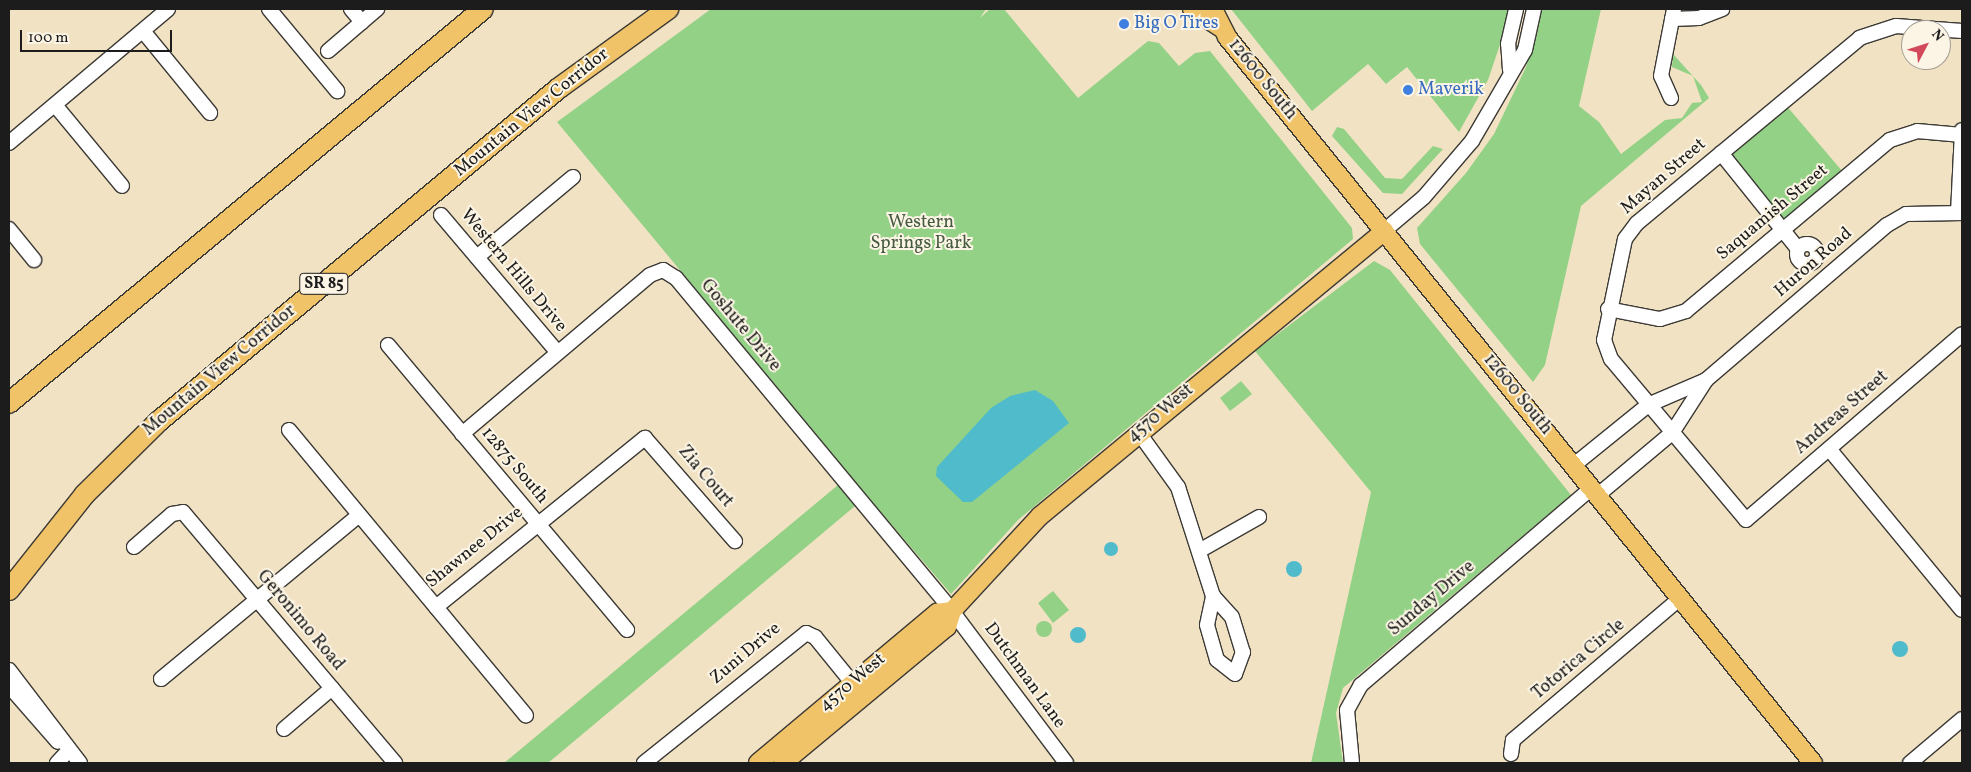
<!DOCTYPE html>
<html>
<head>
<meta charset="utf-8">
<style>
	body { margin:0 }
	#map { position:relative; width:1971px; height:772px; overflow:hidden; background:#f2e2c4; font-family:Vollkorn,serif }
	div>[style] { position:absolute }
	.green>* { inset:0; background:#93d186 }
	.round { border-radius:50% }
	.water>* { inset:0; background:#4fbbcb }
	.roads { filter:drop-shadow(1px 0 #3c3a35) drop-shadow(-1px 0 #3c3a35) drop-shadow(0 1px #3c3a35) drop-shadow(0 -1px #3c3a35) }
	.minor>* { height:14px; margin:-7px; padding:0 7px; transform-origin:7px; border-radius:7px; background:#fff }
	.minor>.ring { margin:-7px; padding:0; box-sizing:content-box; background:none; border:14px solid #fff; border-radius:50% }
	.major>* { height:18px; margin:-9px; padding:0 9px; transform-origin:9px; border-radius:9px; background:#f1c369 }
	.highway>* { height:20px; margin:-10px; padding:0 10px; transform-origin:10px; border-radius:10px; background:#f1c369 }
	.dots>* { width:14px; height:14px; translate:-50% -50%; box-sizing:border-box; border:2px solid #fcf5e5; border-radius:50% }
	span { translate:-50% -50%; white-space:nowrap; text-align:center; line-height:1.15; -webkit-text-stroke:4px #fcf5e5; paint-order:stroke }
	.shield-label span { padding:1px 4px; background:#fcf5e5; border:1px solid; border-radius:4px; -webkit-text-stroke-width:0 }
	.shield-label { font-size:16px; color:#1c1c1c; font-weight:700 }
	.shop-label { font-size:18px; color:#366cbe }
	.left { translate:0 -50%; text-align:left }
	.street-label { font-size:18px; color:#1c1c1c }
	.park-label { font-size:18px; color:#465b41 }
	.frame { position:absolute; inset:0; border:10px solid #1c1c1c; pointer-events:none }
	.north { position:absolute; left:1901px; top:20px; width:50px; height:50px; box-sizing:border-box; background:#fcf5e5; border:1px solid #a29e95; border-radius:50%; rotate:50deg; font-size:14px; font-weight:700; line-height:20px; text-align:center; color:#1c1c1c }
	.north::after { content:''; display:block; margin:auto; width:18px; height:22px; background:#d1495b; clip-path:polygon(50% 0,100% 100%,50% 72%,0 100%) }
	.scale { position:absolute; left:20px; top:30px; width:152px; height:22px; box-sizing:border-box; border:2px solid #1c1c1c; border-top:0; padding-left:6px; font-size:15px; line-height:18px; white-space:nowrap; color:#1c1c1c; -webkit-text-stroke:4px #fcf5e5; paint-order:stroke }
</style>
</head>
<body>
<div id="map">
	<div class="green">
		<div style="clip-path:polygon(711px 9px,986px 9px,980px 18px,990px 9px,1004px 9px,1078px 98px,1148px 41px,1159px 43px,1179px 66px,1195px 53px,1210px 51px,1352px 228px,1353px 239px,1018px 520px,951px 594px,867px 496px,548px 763px,504px 763px,850px 475px,557px 122px)"></div>
		<div style="clip-path:polygon(1231px 9px,1512px 9px,1488px 80px,1459px 132px,1407px 67px,1386px 84px,1368px 64px,1312px 111px)"></div>
		<div style="clip-path:polygon(1542px 9px,1601px 9px,1579px 106px,1599px 122px,1621px 154px,1665px 120px,1682px 118px,1692px 103px,1702px 102px,1693px 76px,1672px 67px,1673px 54px,1701px 85px,1709px 98px,1581px 206px,1545px 365px,1533px 382px,1420px 244px,1417px 228px,1466px 173px,1494px 134px,1526px 67px)"></div>
		<div style="clip-path:polygon(1785px 104px,1843px 172px,1789px 217px,1782px 218px,1731px 157px,1732px 150px)"></div>
		<div style="clip-path:polygon(1337px 127px,1344px 129px,1385px 178px,1402px 179px,1433px 146px,1443px 149px,1402px 194px,1383px 193px,1332px 136px)"></div>
		<div style="clip-path:polygon(1374px 261px,1390px 270px,1571px 495px,1343px 688px,1336px 713px,1343px 763px,1311px 763px,1371px 492px,1255px 351px)"></div>
		<div style="clip-path:polygon(1241px 381px,1252px 394px,1230px 411px,1220px 398px)"></div>
		<div style="clip-path:polygon(1053px 591px,1069px 610px,1053px 623px,1038px 603px)"></div>
		<div class="round" style="left:1036px;top:621px;width:16px;height:16px"></div>
	</div>
	<div class="water">
		<div style="clip-path:polygon(1035px 390px,1053px 401px,1069px 423px,972px 502px,963px 502px,936px 476px,937px 467px,991px 408px,1010px 396px)"></div>
		<div class="round" style="left:1104px;top:542px;width:14px;height:14px"></div>
		<div class="round" style="left:1286px;top:561px;width:16px;height:16px"></div>
		<div class="round" style="left:1070px;top:627px;width:16px;height:16px"></div>
		<div class="round" style="left:1892px;top:641px;width:16px;height:16px"></div>
	</div>
	<div class="roads">
		<div class="minor">
			<div style="left:269px;top:9px;width:107px;rotate:50.3deg"></div>
			<div style="left:351px;top:9px;width:17px;rotate:50deg"></div>
			<div style="left:1672px;top:19px;width:27px;rotate:-2deg"></div>
			<div style="left:1699px;top:18px;width:25px;rotate:-21deg"></div>
			<div style="left:143px;top:31px;width:106px;rotate:50.7deg"></div>
			<div style="left:1962px;top:31px;width:66px;rotate:-175.7deg"></div>
			<div style="left:1896px;top:26px;width:38px;rotate:162deg"></div>
			<div style="left:1860px;top:38px;width:290px;rotate:140.3deg"></div>
			<div style="left:1637px;top:223px;width:20px;rotate:127deg"></div>
			<div style="left:1625px;top:239px;width:103px;rotate:101.7deg"></div>
			<div style="left:1604px;top:340px;width:20px;rotate:70deg"></div>
			<div style="left:1611px;top:359px;width:210px;rotate:50deg"></div>
			<div style="left:1746px;top:520px;width:285px;rotate:-40.7deg"></div>
			<div style="left:328px;top:51px;width:65px;rotate:-40.6deg"></div>
			<div style="left:1510px;top:70px;width:26px;rotate:-94deg"></div>
			<div style="left:1508px;top:44px;width:36px;rotate:-77deg"></div>
			<div style="left:1671px;top:98px;width:24px;rotate:-114deg"></div>
			<div style="left:1661px;top:76px;width:68px;rotate:-79deg"></div>
			<div style="left:55px;top:105px;width:105px;rotate:50.4deg"></div>
			<div style="left:9px;top:143px;width:208px;rotate:-40.1deg"></div>
			<div style="left:1721px;top:153px;width:123px;rotate:51.3deg"></div>
			<div style="left:1958px;top:213px;width:83px;rotate:-87.2deg"></div>
			<div style="left:441px;top:215px;width:180px;rotate:49.7deg"></div>
			<div style="left:9px;top:229px;width:40px;rotate:51deg"></div>
			<div style="left:1384px;top:231px;width:52px;rotate:-40.4deg"></div>
			<div style="left:1424px;top:197px;width:74px;rotate:-49.4deg"></div>
			<div style="left:1472px;top:141px;width:105px;rotate:-59.8deg"></div>
			<div style="left:1525px;top:50px;width:42px;rotate:-77.6deg"></div>
			<div class="ring" style="left:1797px;top:244px;width:6px;height:6px"></div>
			<div style="left:477px;top:257px;width:125px;rotate:-39.8deg"></div>
			<div style="left:1608px;top:309px;width:53px;rotate:10.9deg"></div>
			<div style="left:1660px;top:319px;width:27px;rotate:-17deg"></div>
			<div style="left:1686px;top:311px;width:266px;rotate:-40deg"></div>
			<div style="left:1890px;top:140px;width:28px;rotate:-18deg"></div>
			<div style="left:1917px;top:131px;width:45px;rotate:5.1deg"></div>
			<div style="left:388px;top:345px;width:372px;rotate:50deg"></div>
			<div style="left:289px;top:430px;width:371px;rotate:50.3deg"></div>
			<div style="left:1139px;top:433px;width:67px;rotate:54.2deg"></div>
			<div style="left:1178px;top:487px;width:114px;rotate:72.2deg"></div>
			<div style="left:1213px;top:596px;width:28px;rotate:48deg"></div>
			<div style="left:1232px;top:617px;width:37px;rotate:73deg"></div>
			<div style="left:1243px;top:652px;width:23px;rotate:110deg"></div>
			<div style="left:1235px;top:674px;width:23px;rotate:-142deg"></div>
			<div style="left:1217px;top:660px;width:36px;rotate:-106deg"></div>
			<div style="left:1207px;top:625px;width:30px;rotate:-78deg"></div>
			<div style="left:462px;top:434px;width:246px;rotate:-40.2deg"></div>
			<div style="left:650px;top:275px;width:14px;rotate:-21deg"></div>
			<div style="left:663px;top:270px;width:15px;rotate:32deg"></div>
			<div style="left:676px;top:278px;width:433px;rotate:50.3deg"></div>
			<div style="left:952px;top:611px;width:190px;rotate:53.1deg"></div>
			<div style="left:1830px;top:450px;width:207px;rotate:50.5deg"></div>
			<div style="left:1574px;top:465px;width:95px;rotate:-39deg"></div>
			<div style="left:1648px;top:405px;width:63px;rotate:-23.3deg"></div>
			<div style="left:1598px;top:495px;width:97px;rotate:-40deg"></div>
			<div style="left:1672px;top:433px;width:63px;rotate:-57.3deg"></div>
			<div style="left:1706px;top:380px;width:238px;rotate:-40.6deg"></div>
			<div style="left:1887px;top:225px;width:22px;rotate:-30deg"></div>
			<div style="left:1906px;top:214px;width:56px;rotate:-1deg"></div>
			<div style="left:134px;top:547px;width:50px;rotate:-41deg"></div>
			<div style="left:172px;top:514px;width:11px;rotate:-10deg"></div>
			<div style="left:183px;top:512px;width:329px;rotate:49.8deg"></div>
			<div style="left:1199px;top:551px;width:69px;rotate:-29.5deg"></div>
			<div style="left:436px;top:607px;width:269px;rotate:-39deg"></div>
			<div style="left:645px;top:438px;width:137px;rotate:48.9deg"></div>
			<div style="left:9px;top:670px;width:117px;rotate:52.6deg"></div>
			<div style="left:161px;top:679px;width:257px;rotate:-39.6deg"></div>
			<div style="left:9px;top:686px;width:74px;rotate:48.8deg"></div>
			<div style="left:284px;top:729px;width:63px;rotate:-40.5deg"></div>
			<div style="left:1511px;top:754px;width:14px;rotate:-82deg"></div>
			<div style="left:1513px;top:740px;width:218px;rotate:-40.3deg"></div>
			<div style="left:57px;top:763px;width:18px;rotate:-47deg"></div>
			<div style="left:644px;top:763px;width:208px;rotate:-38.7deg"></div>
			<div style="left:806px;top:633px;width:10px;rotate:24deg"></div>
			<div style="left:815px;top:637px;width:68px;rotate:50.9deg"></div>
			<div style="left:1352px;top:763px;width:53px;rotate:-95.4deg"></div>
			<div style="left:1347px;top:710px;width:29px;rotate:-61deg"></div>
			<div style="left:1361px;top:685px;width:304px;rotate:-40.5deg"></div>
			<div style="left:1910px;top:763px;width:68px;rotate:-40.2deg"></div>
		</div>
		<div class="major">
			<div style="left:1192px;top:9px;width:33px;rotate:33deg"></div>
			<div style="left:1213px;top:9px;width:31px;rotate:63deg"></div>
			<div style="left:1227px;top:37px;width:933px;rotate:51.09deg"></div>
			<div style="left:758px;top:763px;width:234px;rotate:-40deg"></div>
			<div style="left:937px;top:613px;width:15px;rotate:-8deg"></div>
			<div style="left:783px;top:763px;width:213px;rotate:-39.7deg"></div>
			<div style="left:947px;top:627px;width:17px;rotate:-73deg"></div>
			<div style="left:952px;top:611px;width:129px;rotate:-47.2deg"></div>
			<div style="left:1040px;top:516px;width:447px;rotate:-39.6deg"></div>
		</div>
		<div class="highway">
			<div style="left:9px;top:403px;width:616px;rotate:-39.73deg"></div>
			<div style="left:9px;top:590px;width:122px;rotate:-51.6deg"></div>
			<div style="left:85px;top:494px;width:104px;rotate:-44.6deg"></div>
			<div style="left:159px;top:421px;width:520px;rotate:-39.78deg"></div>
			<div style="left:559px;top:88px;width:135px;rotate:-35.9deg"></div>
		</div>
	</div>
	<div class="dots">
		<div style="left:1124px;top:24px;background:#3f7fe0"></div>
		<div style="left:1408px;top:90px;background:#3f7fe0"></div>
	</div>
	<div class="shield-label">
		<span style="left:324px;top:284px">SR 85</span>
	</div>
	<div class="shop-label">
		<span class="left" style="left:1134px;top:24px">Big O Tires</span>
		<span class="left" style="left:1418px;top:90px">Maverik</span>
	</div>
	<div class="street-label">
		<span style="left:1262px;top:80px;rotate:51deg">12600 South</span>
		<span style="left:532px;top:113px;rotate:-39deg">Mountain View Corridor</span>
		<span style="left:1664px;top:177px;rotate:-41deg">Mayan Street</span>
		<span style="left:1773px;top:213px;rotate:-40deg">Saquamish Street</span>
		<span style="left:1814px;top:263px;rotate:-41deg">Huron Road</span>
		<span style="left:513px;top:271px;rotate:50deg">Western Hills Drive</span>
		<span style="left:740px;top:326px;rotate:50deg">Goshute Drive</span>
		<span style="left:220px;top:371px;rotate:-40deg">Mountain View Corridor</span>
		<span style="left:1517px;top:395px;rotate:51deg">12600 South</span>
		<span style="left:1842px;top:413px;rotate:-41deg">Andreas Street</span>
		<span style="left:1161px;top:414px;rotate:-40deg">4570 West</span>
		<span style="left:514px;top:466px;rotate:50deg">12875 South</span>
		<span style="left:705px;top:477px;rotate:50deg">Zia Court</span>
		<span style="left:475px;top:548px;rotate:-39deg">Shawnee Drive</span>
		<span style="left:1432px;top:599px;rotate:-40deg">Sunday Drive</span>
		<span style="left:300px;top:621px;rotate:50deg">Geronimo Road</span>
		<span style="left:746px;top:654px;rotate:-40deg">Zuni Drive</span>
		<span style="left:1579px;top:660px;rotate:-40deg">Totorica Circle</span>
		<span style="left:1024px;top:676px;rotate:54deg">Dutchman Lane</span>
		<span style="left:853px;top:683px;rotate:-40deg">4570 West</span>
	</div>
	<div class="park-label">
		<span style="left:921px;top:234px">Western<br>Springs Park</span>
	</div>
	<div class="frame"></div>
	<div class="north">N</div>
	<div class="scale">100 m</div>
</div>
</body>
</html>
